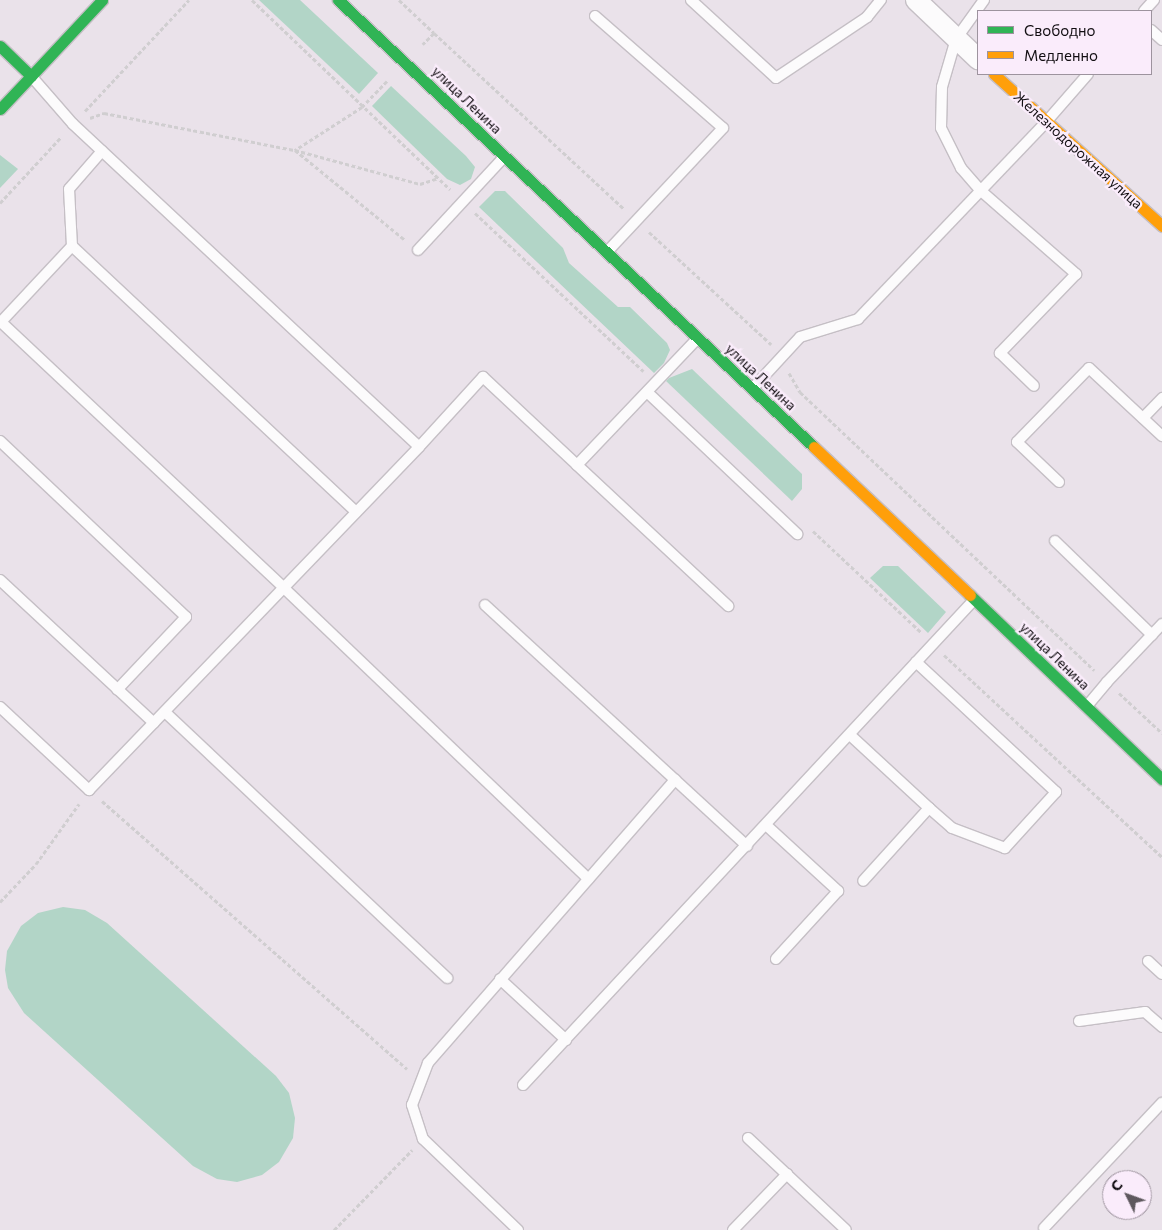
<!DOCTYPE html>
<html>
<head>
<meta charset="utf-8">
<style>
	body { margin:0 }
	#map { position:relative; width:1162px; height:1230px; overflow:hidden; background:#eae2ea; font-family:Commissioner,sans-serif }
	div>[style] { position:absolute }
	.green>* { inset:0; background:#b2d5c7 }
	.path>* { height:3px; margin-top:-1.5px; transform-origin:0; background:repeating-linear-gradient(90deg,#d0ced0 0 4px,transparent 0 6.5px) }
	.roads { filter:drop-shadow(1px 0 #c5bfc5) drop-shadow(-1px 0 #c5bfc5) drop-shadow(0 1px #c5bfc5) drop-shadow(0 -1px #c5bfc5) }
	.lane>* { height:10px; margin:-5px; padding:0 5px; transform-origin:5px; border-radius:5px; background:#fcfbfc }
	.street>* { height:20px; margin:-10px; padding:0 10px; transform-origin:10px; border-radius:10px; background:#fcfbfc }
	.fast>* { height:11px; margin:-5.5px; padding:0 5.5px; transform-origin:5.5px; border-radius:5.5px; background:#30b455 }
	.slow>* { height:11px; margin:-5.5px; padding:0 5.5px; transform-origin:5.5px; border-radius:5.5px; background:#ff9f0a }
	span { translate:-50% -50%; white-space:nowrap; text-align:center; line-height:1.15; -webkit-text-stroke:4.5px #faecfb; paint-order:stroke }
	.street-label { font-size:14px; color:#120e12 }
	.legend { position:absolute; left:977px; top:10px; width:175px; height:65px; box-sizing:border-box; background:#faecfb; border:1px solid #9d939e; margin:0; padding:6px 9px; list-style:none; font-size:15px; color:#120e12 }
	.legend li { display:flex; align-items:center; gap:10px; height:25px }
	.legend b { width:25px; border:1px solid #9d939e }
	.north { position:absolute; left:1102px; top:1170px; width:50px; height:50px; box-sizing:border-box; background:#faecfb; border:1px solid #9d939e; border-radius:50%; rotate:312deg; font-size:14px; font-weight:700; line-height:20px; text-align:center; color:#120e12 }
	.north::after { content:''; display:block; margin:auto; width:18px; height:22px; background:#5e585e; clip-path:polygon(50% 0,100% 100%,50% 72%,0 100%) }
</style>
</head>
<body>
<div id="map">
	<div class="green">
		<div style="clip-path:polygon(259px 0,300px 0,378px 73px,359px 94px)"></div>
		<div style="clip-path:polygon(391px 86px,466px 156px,475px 167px,471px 179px,460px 185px,447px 179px,372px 106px)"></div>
		<div style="clip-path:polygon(0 155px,18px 169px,0 188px)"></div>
		<div style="clip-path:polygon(495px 191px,505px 191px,563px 248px,569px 263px,618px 307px,630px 307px,667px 343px,670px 350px,664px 363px,654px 373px,479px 207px)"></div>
		<div style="clip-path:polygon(692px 369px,802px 474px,802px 489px,792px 501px,666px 381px,669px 378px)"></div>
		<div style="clip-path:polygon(883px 566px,898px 566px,946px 612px,928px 633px,870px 578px)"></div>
		<div style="clip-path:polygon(63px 907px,85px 910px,107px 923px,276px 1076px,289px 1093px,295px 1118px,293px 1138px,279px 1162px,262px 1175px,237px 1182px,217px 1179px,193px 1166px,24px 1013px,8px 988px,5px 970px,7px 951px,21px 926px,38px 913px)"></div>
	</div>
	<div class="path">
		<div style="left:252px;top:0;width:274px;rotate:43.7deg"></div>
		<div style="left:399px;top:0;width:48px;rotate:43.3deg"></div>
		<div style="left:434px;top:33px;width:16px;rotate:135deg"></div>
		<div style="left:434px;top:33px;width:259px;rotate:42.8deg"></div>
		<div style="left:387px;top:81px;width:36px;rotate:134deg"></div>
		<div style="left:362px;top:107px;width:80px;rotate:147.3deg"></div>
		<div style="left:295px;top:150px;width:130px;rotate:15.2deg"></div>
		<div style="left:420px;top:184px;width:19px;rotate:-18deg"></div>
		<div style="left:85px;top:111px;width:152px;rotate:-46.9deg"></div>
		<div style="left:90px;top:118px;width:15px;rotate:-20deg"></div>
		<div style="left:104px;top:113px;width:195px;rotate:11deg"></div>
		<div style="left:295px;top:150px;width:142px;rotate:39.3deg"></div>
		<div style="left:0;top:203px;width:91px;rotate:-47.2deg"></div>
		<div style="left:475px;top:213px;width:231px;rotate:43.2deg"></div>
		<div style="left:649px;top:232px;width:166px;rotate:42.6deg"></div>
		<div style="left:789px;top:373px;width:22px;rotate:60deg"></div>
		<div style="left:800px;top:392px;width:405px;rotate:43.4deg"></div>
		<div style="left:813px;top:531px;width:149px;rotate:43.1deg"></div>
		<div style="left:944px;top:655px;width:297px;rotate:42.8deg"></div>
		<div style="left:1119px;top:693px;width:59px;rotate:42.9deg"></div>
		<div style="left:102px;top:801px;width:406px;rotate:41.3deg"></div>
		<div style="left:0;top:902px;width:52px;rotate:-46.5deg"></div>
		<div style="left:36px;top:864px;width:74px;rotate:-54.4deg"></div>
		<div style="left:334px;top:1230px;width:112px;rotate:-45.7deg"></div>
	</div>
	<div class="roads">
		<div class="lane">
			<div style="left:691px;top:0;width:115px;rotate:42.5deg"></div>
			<div style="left:776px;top:78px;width:110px;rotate:-33.8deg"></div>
			<div style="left:867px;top:17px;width:22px;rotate:-51deg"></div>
			<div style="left:984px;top:0;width:48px;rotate:125.7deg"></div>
			<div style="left:956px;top:39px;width:50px;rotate:106.3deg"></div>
			<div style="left:942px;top:87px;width:41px;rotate:91.4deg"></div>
			<div style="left:941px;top:128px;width:45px;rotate:63.4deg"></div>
			<div style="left:961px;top:168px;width:29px;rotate:49deg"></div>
			<div style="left:980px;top:190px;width:128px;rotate:41.2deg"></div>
			<div style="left:1076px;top:274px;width:110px;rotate:133.9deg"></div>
			<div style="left:1000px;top:353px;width:47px;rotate:44.1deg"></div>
			<div style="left:1144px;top:11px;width:15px;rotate:-48deg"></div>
			<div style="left:595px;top:16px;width:170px;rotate:41.2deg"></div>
			<div style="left:723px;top:128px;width:170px;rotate:133.1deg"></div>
			<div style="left:1151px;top:30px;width:15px;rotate:42deg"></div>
			<div style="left:32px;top:77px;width:62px;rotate:48.9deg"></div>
			<div style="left:73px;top:124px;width:473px;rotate:43deg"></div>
			<div style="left:419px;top:447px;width:95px;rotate:-47.6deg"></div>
			<div style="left:483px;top:377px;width:129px;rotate:43.1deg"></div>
			<div style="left:577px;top:465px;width:174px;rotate:-46.4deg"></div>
			<div style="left:102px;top:151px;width:50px;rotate:131deg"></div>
			<div style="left:69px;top:189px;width:57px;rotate:87deg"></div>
			<div style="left:72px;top:246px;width:389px;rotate:43.1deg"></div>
			<div style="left:72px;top:246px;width:104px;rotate:133.1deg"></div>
			<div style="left:1px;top:322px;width:388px;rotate:43.2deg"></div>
			<div style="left:284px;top:588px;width:421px;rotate:43.7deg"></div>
			<div style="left:418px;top:250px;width:127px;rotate:-47.2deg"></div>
			<div style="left:753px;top:388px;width:69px;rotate:-47.3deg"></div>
			<div style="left:800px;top:337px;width:61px;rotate:-17.2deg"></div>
			<div style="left:858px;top:319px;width:274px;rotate:-46.3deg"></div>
			<div style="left:1047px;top:121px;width:62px;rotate:-48.9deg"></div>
			<div style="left:647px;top:392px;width:207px;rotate:43.4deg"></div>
			<div style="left:1143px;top:418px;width:28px;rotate:-46deg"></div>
			<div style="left:0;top:441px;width:256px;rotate:43.4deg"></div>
			<div style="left:186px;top:617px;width:100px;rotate:133.4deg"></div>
			<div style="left:577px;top:465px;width:207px;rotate:43deg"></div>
			<div style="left:1059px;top:482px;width:58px;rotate:-136.4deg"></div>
			<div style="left:1017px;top:442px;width:103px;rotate:-45.8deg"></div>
			<div style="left:1089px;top:368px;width:100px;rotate:43deg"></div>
			<div style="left:1055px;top:541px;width:135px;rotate:44.1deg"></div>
			<div style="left:0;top:580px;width:210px;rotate:42.9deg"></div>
			<div style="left:485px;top:605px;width:356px;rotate:42.6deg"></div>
			<div style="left:916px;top:662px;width:191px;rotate:42.9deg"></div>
			<div style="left:1056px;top:792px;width:76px;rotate:132.3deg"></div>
			<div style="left:1005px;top:848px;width:57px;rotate:-159.3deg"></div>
			<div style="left:952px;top:828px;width:30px;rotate:-139deg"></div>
			<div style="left:1087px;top:706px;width:31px;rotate:-50deg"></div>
			<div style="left:1107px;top:682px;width:80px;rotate:-46.5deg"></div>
			<div style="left:0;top:707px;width:122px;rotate:43deg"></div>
			<div style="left:89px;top:790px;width:476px;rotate:-46.1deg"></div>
			<div style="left:165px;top:712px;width:388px;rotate:43.3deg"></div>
			<div style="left:850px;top:735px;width:108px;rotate:42.7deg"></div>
			<div style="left:929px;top:808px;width:98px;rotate:132.1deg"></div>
			<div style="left:766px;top:825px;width:98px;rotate:42.5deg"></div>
			<div style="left:838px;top:891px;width:92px;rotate:132.4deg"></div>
			<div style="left:1148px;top:961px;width:19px;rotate:43deg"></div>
			<div style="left:500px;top:979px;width:90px;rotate:42.7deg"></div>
			<div style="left:1079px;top:1021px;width:67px;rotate:-7.8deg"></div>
			<div style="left:1145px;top:1012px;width:23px;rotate:41deg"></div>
			<div style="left:523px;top:1085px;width:662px;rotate:-47.08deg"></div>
			<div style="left:748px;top:1138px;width:134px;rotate:43.2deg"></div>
			<div style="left:1044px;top:1228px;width:172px;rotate:-46.7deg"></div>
			<div style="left:518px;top:1230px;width:132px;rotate:-136.2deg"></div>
			<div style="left:423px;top:1139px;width:36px;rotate:-108deg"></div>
			<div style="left:412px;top:1105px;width:45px;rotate:-69.1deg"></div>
			<div style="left:428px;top:1063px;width:376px;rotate:-48.9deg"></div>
			<div style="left:733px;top:1230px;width:78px;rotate:-46deg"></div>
		</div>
		<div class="street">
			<div style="left:916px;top:0;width:86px;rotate:43.6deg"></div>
		</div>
		<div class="fast">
			<div style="left:338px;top:0;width:653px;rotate:43.2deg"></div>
			<div style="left:0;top:46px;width:43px;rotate:44.1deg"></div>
			<div style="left:31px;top:76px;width:104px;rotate:-46.9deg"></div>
			<div style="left:0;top:109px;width:45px;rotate:-46.8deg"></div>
			<div style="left:970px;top:595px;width:266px;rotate:43.8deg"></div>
		</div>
		<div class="slow">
			<div style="left:994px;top:74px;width:227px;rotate:42.1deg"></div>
			<div style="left:814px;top:447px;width:215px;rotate:43.5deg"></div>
		</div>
	</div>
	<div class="street-label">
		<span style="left:467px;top:100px;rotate:44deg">улица Ленина</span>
		<span style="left:1078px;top:150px;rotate:42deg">Железнодорожная улица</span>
		<span style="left:761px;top:377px;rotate:43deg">улица Ленина</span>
		<span style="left:1055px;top:656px;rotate:44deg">улица Ленина</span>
	</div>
	<ul class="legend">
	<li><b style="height:6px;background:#30b455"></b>Свободно</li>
	<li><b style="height:6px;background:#ff9f0a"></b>Медленно</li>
	</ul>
	<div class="north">С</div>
</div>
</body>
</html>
